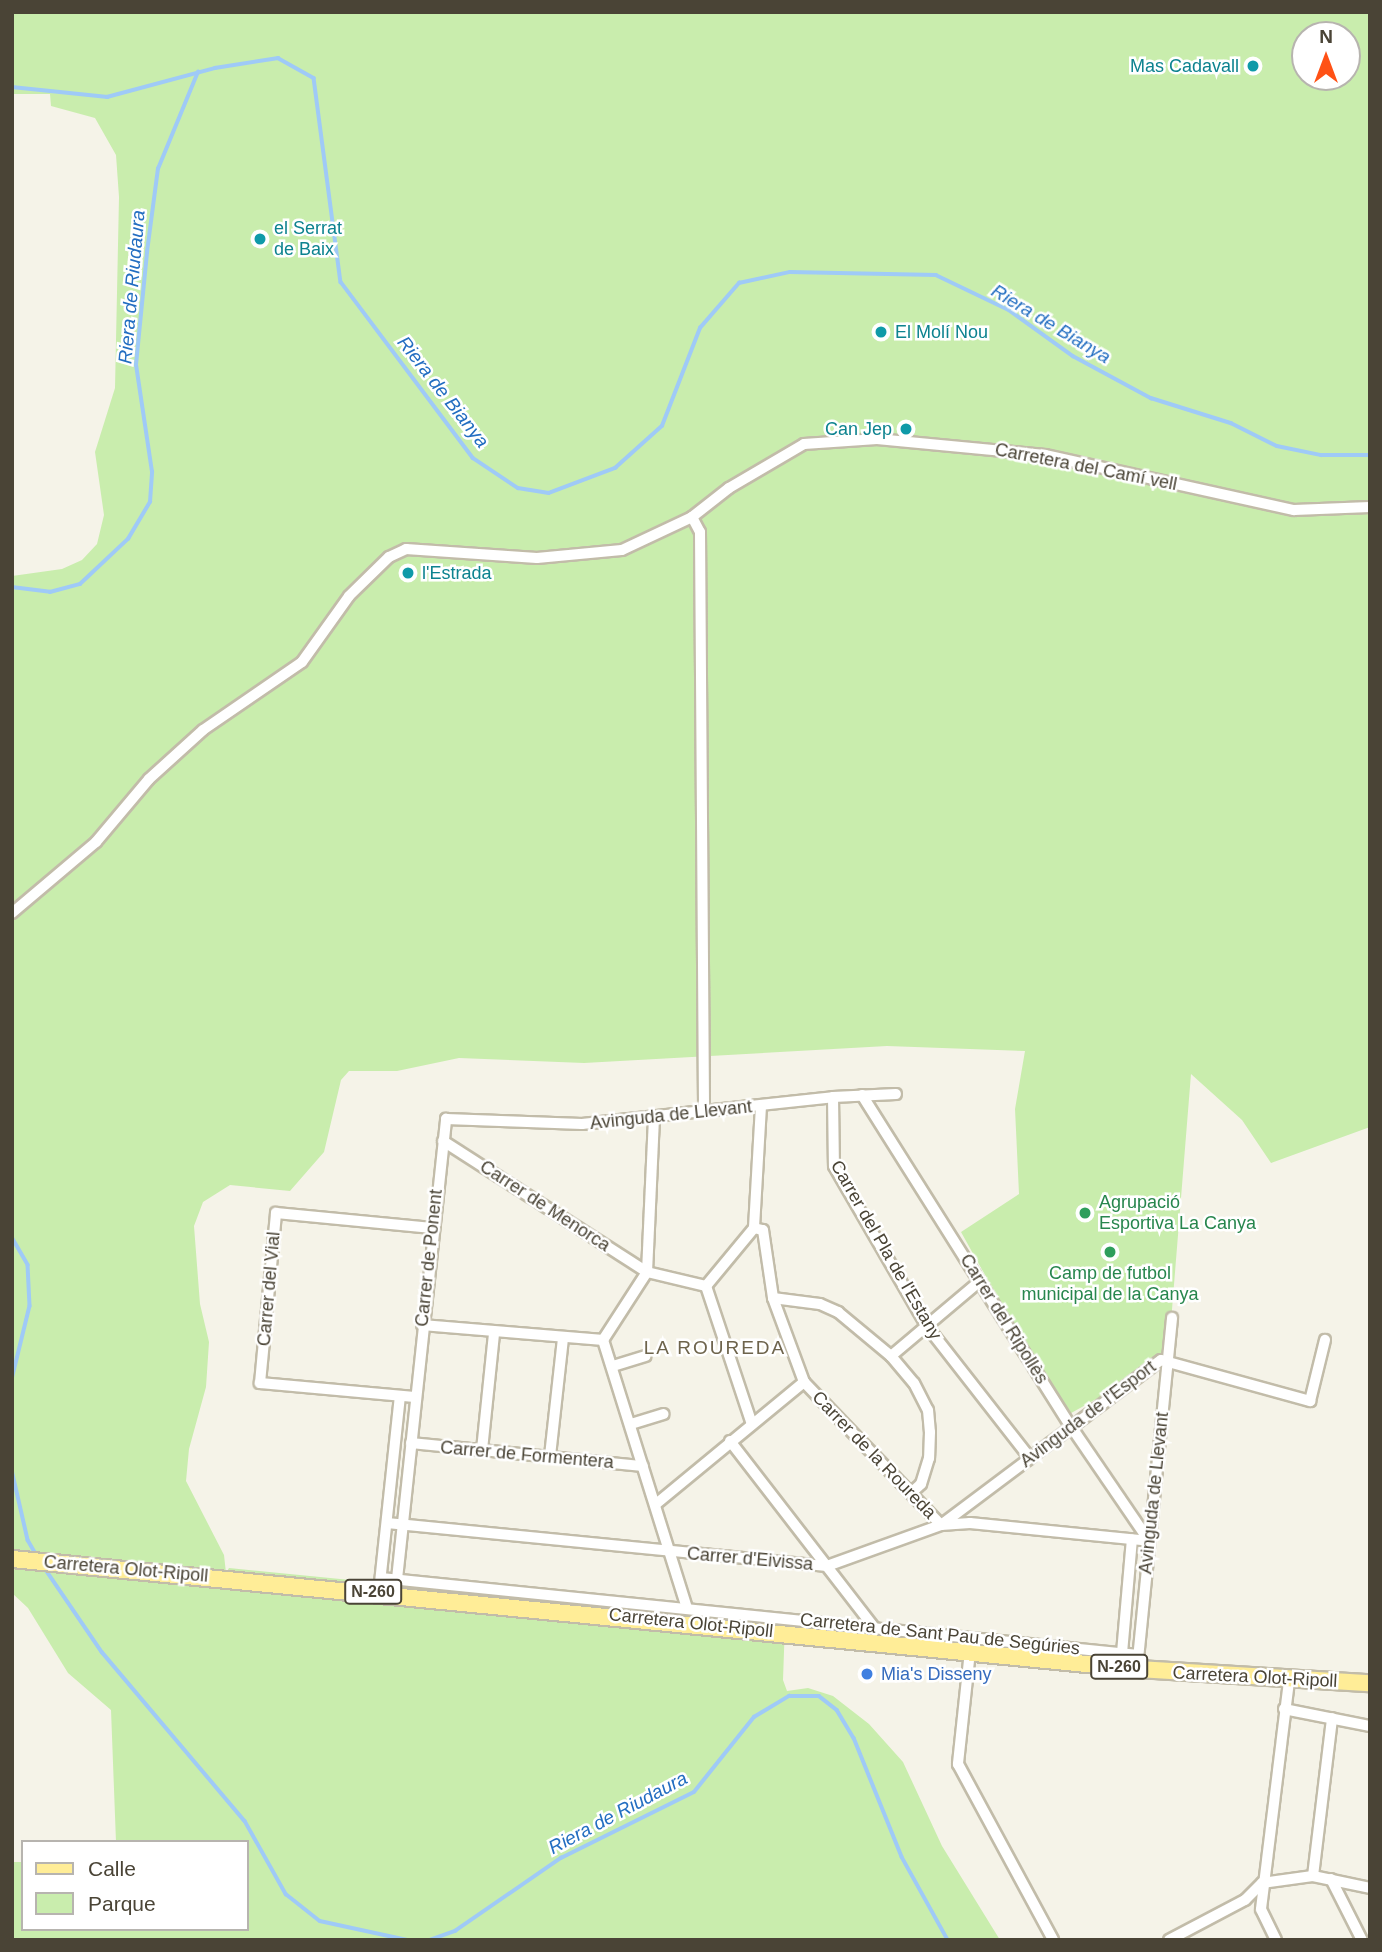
<!DOCTYPE html>
<html>
<head>
<meta charset="utf-8">
<style>
	body { margin:0 }
	#map { position:relative; width:1382px; height:1952px; overflow:hidden; background:#f5f3e8; font-family:Helvetica,sans-serif }
	div>[style] { position:absolute }
	.green>* { inset:0; background:#c9edad }
	.stream>* { height:3.5px; margin:-1.75px; padding:0 1.75px; transform-origin:1.75px; border-radius:1.75px; background:#9fcaf7 }
	.roads { filter:drop-shadow(2px 0 #c2bca9) drop-shadow(-2px 0 #c2bca9) drop-shadow(0 2px #c2bca9) drop-shadow(0 -2px #c2bca9) }
	.minor>* { height:10px; margin:-5px; padding:0 5px; transform-origin:5px; border-radius:5px; background:#fff }
	.primary>* { height:16px; margin:-8px; padding:0 8px; transform-origin:8px; border-radius:8px; background:#ffed97 }
	.dots>* { width:19px; height:19px; translate:-50% -50%; box-sizing:border-box; border:4px solid #fff; border-radius:50% }
	span { translate:-50% -50%; white-space:nowrap; text-align:center; line-height:1.15; -webkit-text-stroke:5px #fff; paint-order:stroke }
	.shield-label span { padding:2px 5px; background:#fff; border:2px solid; border-radius:5px; -webkit-text-stroke-width:0 }
	.shield-label { font-size:16px; color:#4a4436; font-weight:700 }
	.culture-label { font-size:18px; color:#0d838f }
	.right { translate:-100% -50%; text-align:right }
	.left { translate:0 -50%; text-align:left }
	.street-label { font-size:18px; color:#4a4436 }
	.leisure-label { font-size:18px; color:#27864d }
	.shop-label { font-size:18px; color:#366cbe }
	.water-label { font-size:19px; color:#236ec1; font-style:italic }
	.neighbourhood-label { font-size:19px; color:#6e644c; letter-spacing:2px }
	.frame { position:absolute; inset:0; border:14px solid #4a4436; pointer-events:none }
	.legend { position:absolute; left:21px; top:1840px; width:228px; height:91px; box-sizing:border-box; background:#fff; border:2px solid #b7b4af; margin:0; padding:9px 12px; list-style:none; font-size:21px; color:#4a4436 }
	.legend li { display:flex; align-items:center; gap:14px; height:35px }
	.legend b { width:35px; border:2px solid #b7b4af }
	.north { position:absolute; left:1291px; top:21px; width:70px; height:70px; box-sizing:border-box; background:#fff; border:2px solid #b7b4af; border-radius:50%; rotate:0deg; font-size:19px; font-weight:700; line-height:28px; text-align:center; color:#4a4436 }
	.north::after { content:''; display:block; margin:auto; width:24px; height:32px; background:#ff5115; clip-path:polygon(50% 0,100% 100%,50% 72%,0 100%) }
</style>
</head>
<body>
<div id="map">
	<div class="green">
		<div style="clip-path:polygon(evenodd,12px 12px,1370px 12px,1370px 1127px,1271px 1163px,1242px 1120px,1191px 1074px,1168px 1359px,1064px 1417px,961px 1232px,1019px 1194px,1015px 1109px,1025px 1051px,887px 1046px,584px 1063px,459px 1058px,397px 1071px,349px 1071px,341px 1080px,324px 1152px,290px 1191px,230px 1185px,203px 1202px,194px 1226px,200px 1304px,209px 1342px,206px 1387px,189px 1449px,186px 1481px,224px 1555px,226px 1573px,229px 1568px,785px 1623px,783px 1680px,787px 1691px,808px 1688px,833px 1696px,869px 1724px,903px 1762px,942px 1846px,1000px 1940px,12px 1940px,12px 1862px,23px 1862px,23px 1929px,247px 1929px,247px 1842px,116px 1842px,111px 1710px,68px 1673px,28px 1608px,12px 1593px,12px 576px,62px 569px,82px 560px,97px 544px,104px 515px,95px 452px,115px 388px,119px 197px,116px 155px,95px 118px,51px 106px,50px 94px,12px 94px,12px 12px,1305px 35px,1347px 35px,1347px 77px,1305px 77px,1305px 35px)"></div>
	</div>
	<div class="stream">
		<div style="left:12px;top:87px;width:96px;rotate:6deg"></div>
		<div style="left:107px;top:97px;width:112px;rotate:-15deg"></div>
		<div style="left:215px;top:68px;width:64px;rotate:-9deg"></div>
		<div style="left:278px;top:58px;width:41px;rotate:29.1deg"></div>
		<div style="left:314px;top:78px;width:206px;rotate:82.5deg"></div>
		<div style="left:341px;top:282px;width:220px;rotate:53.1deg"></div>
		<div style="left:473px;top:458px;width:54px;rotate:33.7deg"></div>
		<div style="left:518px;top:488px;width:31px;rotate:9deg"></div>
		<div style="left:549px;top:493px;width:71px;rotate:-20.7deg"></div>
		<div style="left:615px;top:468px;width:63px;rotate:-41.8deg"></div>
		<div style="left:662px;top:426px;width:105px;rotate:-68.8deg"></div>
		<div style="left:700px;top:328px;width:60px;rotate:-49.1deg"></div>
		<div style="left:739px;top:283px;width:52px;rotate:-12.2deg"></div>
		<div style="left:790px;top:272px;width:146px;rotate:1.2deg"></div>
		<div style="left:936px;top:275px;width:81px;rotate:25.6deg"></div>
		<div style="left:1009px;top:310px;width:79px;rotate:35.7deg"></div>
		<div style="left:1073px;top:356px;width:89px;rotate:28.3deg"></div>
		<div style="left:1151px;top:398px;width:84px;rotate:17.4deg"></div>
		<div style="left:1231px;top:423px;width:51px;rotate:26.6deg"></div>
		<div style="left:1277px;top:446px;width:45px;rotate:11.6deg"></div>
		<div style="left:1321px;top:455px;width:49px"></div>
		<div style="left:12px;top:587px;width:38px;rotate:7deg"></div>
		<div style="left:50px;top:592px;width:31px;rotate:-15deg"></div>
		<div style="left:80px;top:584px;width:66px;rotate:-43.2deg"></div>
		<div style="left:128px;top:539px;width:43px;rotate:-59.3deg"></div>
		<div style="left:150px;top:502px;width:30px;rotate:-86deg"></div>
		<div style="left:152px;top:472px;width:108px;rotate:-98.5deg"></div>
		<div style="left:136px;top:365px;width:114px;rotate:-84.4deg"></div>
		<div style="left:147px;top:252px;width:84px;rotate:-82.5deg"></div>
		<div style="left:158px;top:169px;width:105px;rotate:-67.6deg"></div>
		<div style="left:12px;top:1237px;width:32px;rotate:60deg"></div>
		<div style="left:28px;top:1265px;width:41px;rotate:87.2deg"></div>
		<div style="left:30px;top:1306px;width:76px;rotate:103.7deg"></div>
		<div style="left:12px;top:1470px;width:72px;rotate:77.1deg"></div>
		<div style="left:28px;top:1540px;width:20px;rotate:60deg"></div>
		<div style="left:44px;top:1567px;width:103px;rotate:55.7deg"></div>
		<div style="left:102px;top:1652px;width:221px;rotate:49.8deg"></div>
		<div style="left:245px;top:1821px;width:84px;rotate:60.7deg"></div>
		<div style="left:286px;top:1894px;width:43px;rotate:38.5deg"></div>
		<div style="left:320px;top:1921px;width:89px;rotate:12.3deg"></div>
		<div style="left:430px;top:1940px;width:27px;rotate:-20deg"></div>
		<div style="left:455px;top:1931px;width:129px;rotate:-34.6deg"></div>
		<div style="left:561px;top:1858px;width:148px;rotate:-26.4deg"></div>
		<div style="left:694px;top:1792px;width:96px;rotate:-51.3deg"></div>
		<div style="left:754px;top:1717px;width:41px;rotate:-31deg"></div>
		<div style="left:789px;top:1696px;width:30px"></div>
		<div style="left:819px;top:1696px;width:23px;rotate:38deg"></div>
		<div style="left:837px;top:1710px;width:33px;rotate:59deg"></div>
		<div style="left:854px;top:1738px;width:128px;rotate:68deg"></div>
		<div style="left:902px;top:1857px;width:95px;rotate:61deg"></div>
	</div>
	<div class="roads">
		<div class="minor">
			<div style="left:692px;top:517px;width:17px;rotate:62deg"></div>
			<div style="left:700px;top:532px;width:578px;rotate:89.6deg"></div>
			<div style="left:12px;top:913px;width:110px;rotate:-40.2deg"></div>
			<div style="left:96px;top:842px;width:82px;rotate:-49.9deg"></div>
			<div style="left:149px;top:779px;width:73px;rotate:-42.2deg"></div>
			<div style="left:203px;top:730px;width:120px;rotate:-34.5deg"></div>
			<div style="left:302px;top:662px;width:81px;rotate:-54.5deg"></div>
			<div style="left:349px;top:596px;width:56px;rotate:-44.3deg"></div>
			<div style="left:389px;top:557px;width:19px;rotate:-25deg"></div>
			<div style="left:406px;top:549px;width:131px;rotate:3.9deg"></div>
			<div style="left:537px;top:558px;width:85px;rotate:-5.4deg"></div>
			<div style="left:622px;top:550px;width:77px;rotate:-25.2deg"></div>
			<div style="left:692px;top:517px;width:47px;rotate:-38.1deg"></div>
			<div style="left:729px;top:488px;width:87px;rotate:-30.4deg"></div>
			<div style="left:804px;top:444px;width:73px;rotate:-3.9deg"></div>
			<div style="left:877px;top:439px;width:169px;rotate:5.4deg"></div>
			<div style="left:1045px;top:455px;width:255px;rotate:12.5deg"></div>
			<div style="left:1294px;top:510px;width:76px;rotate:-2.3deg"></div>
			<div style="left:862px;top:1095px;width:390px;rotate:57.8deg"></div>
			<div style="left:1070px;top:1425px;width:140px;rotate:55.7deg"></div>
			<div style="left:833px;top:1097px;width:69px;rotate:89.2deg"></div>
			<div style="left:834px;top:1166px;width:184px;rotate:59.9deg"></div>
			<div style="left:926px;top:1325px;width:167px;rotate:52deg"></div>
			<div style="left:761px;top:1106px;width:122px;rotate:93.3deg"></div>
			<div style="left:754px;top:1228px;width:9px;rotate:13deg"></div>
			<div style="left:763px;top:1230px;width:69px;rotate:81.6deg"></div>
			<div style="left:773px;top:1298px;width:90px;rotate:69.7deg"></div>
			<div style="left:804px;top:1382px;width:198px;rotate:46.2deg"></div>
			<div style="left:941px;top:1525px;width:275px;rotate:-36.9deg"></div>
			<div style="left:1161px;top:1360px;width:155px;rotate:15.4deg"></div>
			<div style="left:1310px;top:1401px;width:63px;rotate:-76.2deg"></div>
			<div style="left:443px;top:1141px;width:242px;rotate:32.7deg"></div>
			<div style="left:647px;top:1272px;width:61px;rotate:13.3deg"></div>
			<div style="left:706px;top:1286px;width:75px;rotate:-50.4deg"></div>
			<div style="left:706px;top:1286px;width:145px;rotate:71.6deg"></div>
			<div style="left:773px;top:1298px;width:47px;rotate:7.3deg"></div>
			<div style="left:820px;top:1304px;width:20px;rotate:24deg"></div>
			<div style="left:838px;top:1312px;width:69px;rotate:39.7deg"></div>
			<div style="left:891px;top:1356px;width:35px;rotate:50deg"></div>
			<div style="left:914px;top:1383px;width:30px;rotate:63deg"></div>
			<div style="left:928px;top:1410px;width:22px;rotate:85deg"></div>
			<div style="left:930px;top:1432px;width:26px;rotate:92deg"></div>
			<div style="left:929px;top:1458px;width:27px;rotate:107deg"></div>
			<div style="left:921px;top:1484px;width:13px;rotate:138deg"></div>
			<div style="left:422px;top:1325px;width:182px;rotate:4.7deg"></div>
			<div style="left:603px;top:1340px;width:81px;rotate:-57.1deg"></div>
			<div style="left:647px;top:1272px;width:155px;rotate:-87.4deg"></div>
			<div style="left:603px;top:1340px;width:281px;rotate:72.6deg"></div>
			<div style="left:891px;top:1356px;width:116px;rotate:-40.1deg"></div>
			<div style="left:613px;top:1366px;width:34px;rotate:-17deg"></div>
			<div style="left:415px;top:1397px;width:156px;rotate:-174.8deg"></div>
			<div style="left:260px;top:1383px;width:171px;rotate:-84.6deg"></div>
			<div style="left:276px;top:1213px;width:157px;rotate:5.5deg"></div>
			<div style="left:631px;top:1424px;width:34px;rotate:-17deg"></div>
			<div style="left:730px;top:1441px;width:235px;rotate:52.3deg"></div>
			<div style="left:411px;top:1443px;width:233px;rotate:5.7deg"></div>
			<div style="left:482px;top:1450px;width:118px;rotate:-84.1deg"></div>
			<div style="left:550px;top:1456px;width:119px;rotate:-83.7deg"></div>
			<div style="left:656px;top:1504px;width:192px;rotate:-39.5deg"></div>
			<div style="left:387px;top:1523px;width:442px;rotate:5.6deg"></div>
			<div style="left:827px;top:1566px;width:121px;rotate:-19.8deg"></div>
			<div style="left:941px;top:1525px;width:29px;rotate:-4deg"></div>
			<div style="left:970px;top:1523px;width:180px;rotate:5.7deg"></div>
			<div style="left:381px;top:1578px;width:761px;rotate:5.81deg"></div>
			<div style="left:397px;top:1579px;width:463px;rotate:-83.9deg"></div>
			<div style="left:446px;top:1119px;width:136px;rotate:2.1deg"></div>
			<div style="left:582px;top:1124px;width:252px;rotate:-6.1deg"></div>
			<div style="left:833px;top:1097px;width:63px;rotate:-2.7deg"></div>
			<div style="left:379px;top:1592px;width:197px;rotate:-83.9deg"></div>
			<div style="left:970px;top:1651px;width:114px;rotate:96.1deg"></div>
			<div style="left:958px;top:1764px;width:200px;rotate:61.6deg"></div>
			<div style="left:1122px;top:1653px;width:114px;rotate:-85deg"></div>
			<div style="left:1138px;top:1659px;width:343px;rotate:-84.3deg"></div>
			<div style="left:1284px;top:1709px;width:88px;rotate:11.2deg"></div>
			<div style="left:1313px;top:1876px;width:159px;rotate:-83.1deg"></div>
			<div style="left:1331px;top:1879px;width:68px;rotate:63.1deg"></div>
			<div style="left:1169px;top:1940px;width:86px;rotate:-27.8deg"></div>
			<div style="left:1245px;top:1900px;width:24px;rotate:-45deg"></div>
			<div style="left:1262px;top:1883px;width:51px;rotate:-7.8deg"></div>
			<div style="left:1313px;top:1876px;width:58px;rotate:11.9deg"></div>
			<div style="left:1276px;top:1940px;width:34px;rotate:-116deg"></div>
			<div style="left:1261px;top:1909px;width:231px;rotate:-83deg"></div>
		</div>
		<div class="primary">
			<div style="left:12px;top:1559px;width:1131px;rotate:5.58deg"></div>
			<div style="left:1138px;top:1669px;width:232px;rotate:3.5deg"></div>
		</div>
	</div>
	<div class="dots">
		<div style="left:1253px;top:66px;background:#0f9aa8"></div>
		<div style="left:260px;top:239px;background:#0f9aa8"></div>
		<div style="left:881px;top:332px;background:#0f9aa8"></div>
		<div style="left:906px;top:429px;background:#0f9aa8"></div>
		<div style="left:408px;top:573px;background:#0f9aa8"></div>
		<div style="left:1085px;top:1213px;background:#2e9e5b"></div>
		<div style="left:1110px;top:1252px;background:#2e9e5b"></div>
		<div style="left:867px;top:1674px;background:#3f7fe0"></div>
	</div>
	<div class="shield-label">
		<span style="left:373px;top:1592px">N-260</span>
		<span style="left:1119px;top:1667px">N-260</span>
	</div>
	<div class="culture-label">
		<span class="right" style="left:1239px;top:66px">Mas Cadavall</span>
		<span class="left" style="left:274px;top:239px">el Serrat<br>de Baix</span>
		<span class="left" style="left:895px;top:332px">El Molí Nou</span>
		<span class="right" style="left:892px;top:429px">Can Jep</span>
		<span class="left" style="left:422px;top:573px">l'Estrada</span>
	</div>
	<div class="street-label">
		<span style="left:1086px;top:467px;rotate:11deg">Carretera del Camí vell</span>
		<span style="left:671px;top:1115px;rotate:-6deg">Avinguda de Llevant</span>
		<span style="left:545px;top:1206px;rotate:33deg">Carrer de Menorca</span>
		<span style="left:886px;top:1250px;rotate:60deg">Carrer del Pla de l'Estany</span>
		<span style="left:429px;top:1258px;rotate:-84deg">Carrer de Ponent</span>
		<span style="left:269px;top:1289px;rotate:-85deg">Carrer del Vial</span>
		<span style="left:1004px;top:1319px;rotate:58deg">Carrer del Ripollès</span>
		<span style="left:1088px;top:1414px;rotate:-37deg">Avinguda de l'Esport</span>
		<span style="left:527px;top:1455px;rotate:5deg">Carrer de Formentera</span>
		<span style="left:874px;top:1455px;rotate:46deg">Carrer de la Roureda</span>
		<span style="left:1154px;top:1493px;rotate:-84deg">Avinguda de Llevant</span>
		<span style="left:750px;top:1559px;rotate:5deg">Carrer d'Eivissa</span>
		<span style="left:126px;top:1569px;rotate:5deg">Carretera Olot-Ripoll</span>
		<span style="left:691px;top:1623px;rotate:6deg">Carretera Olot-Ripoll</span>
		<span style="left:940px;top:1634px;rotate:6deg">Carretera de Sant Pau de Segúries</span>
		<span style="left:1255px;top:1677px;rotate:3deg">Carretera Olot-Ripoll</span>
	</div>
	<div class="leisure-label">
		<span class="left" style="left:1099px;top:1213px">Agrupació<br>Esportiva La Canya</span>
		<span style="left:1110px;top:1284px">Camp de futbol<br>municipal de la Canya</span>
	</div>
	<div class="shop-label">
		<span class="left" style="left:881px;top:1674px">Mia's Disseny</span>
	</div>
	<div class="water-label">
		<span style="left:132px;top:287px;rotate:-85deg">Riera de Riudaura</span>
		<span style="left:1051px;top:324px;rotate:31deg">Riera de Bianya</span>
		<span style="left:443px;top:392px;rotate:52deg">Riera de Bianya</span>
		<span style="left:618px;top:1813px;rotate:-28deg">Riera de Riudaura</span>
	</div>
	<div class="neighbourhood-label">
		<span style="left:715px;top:1348px">LA ROUREDA</span>
	</div>
	<div class="frame"></div>
	<ul class="legend">
	<li><b style="height:9px;background:#ffed97"></b>Calle</li>
	<li><b style="height:19px;background:#c9edad"></b>Parque</li>
	</ul>
	<div class="north">N</div>
</div>
</body>
</html>
